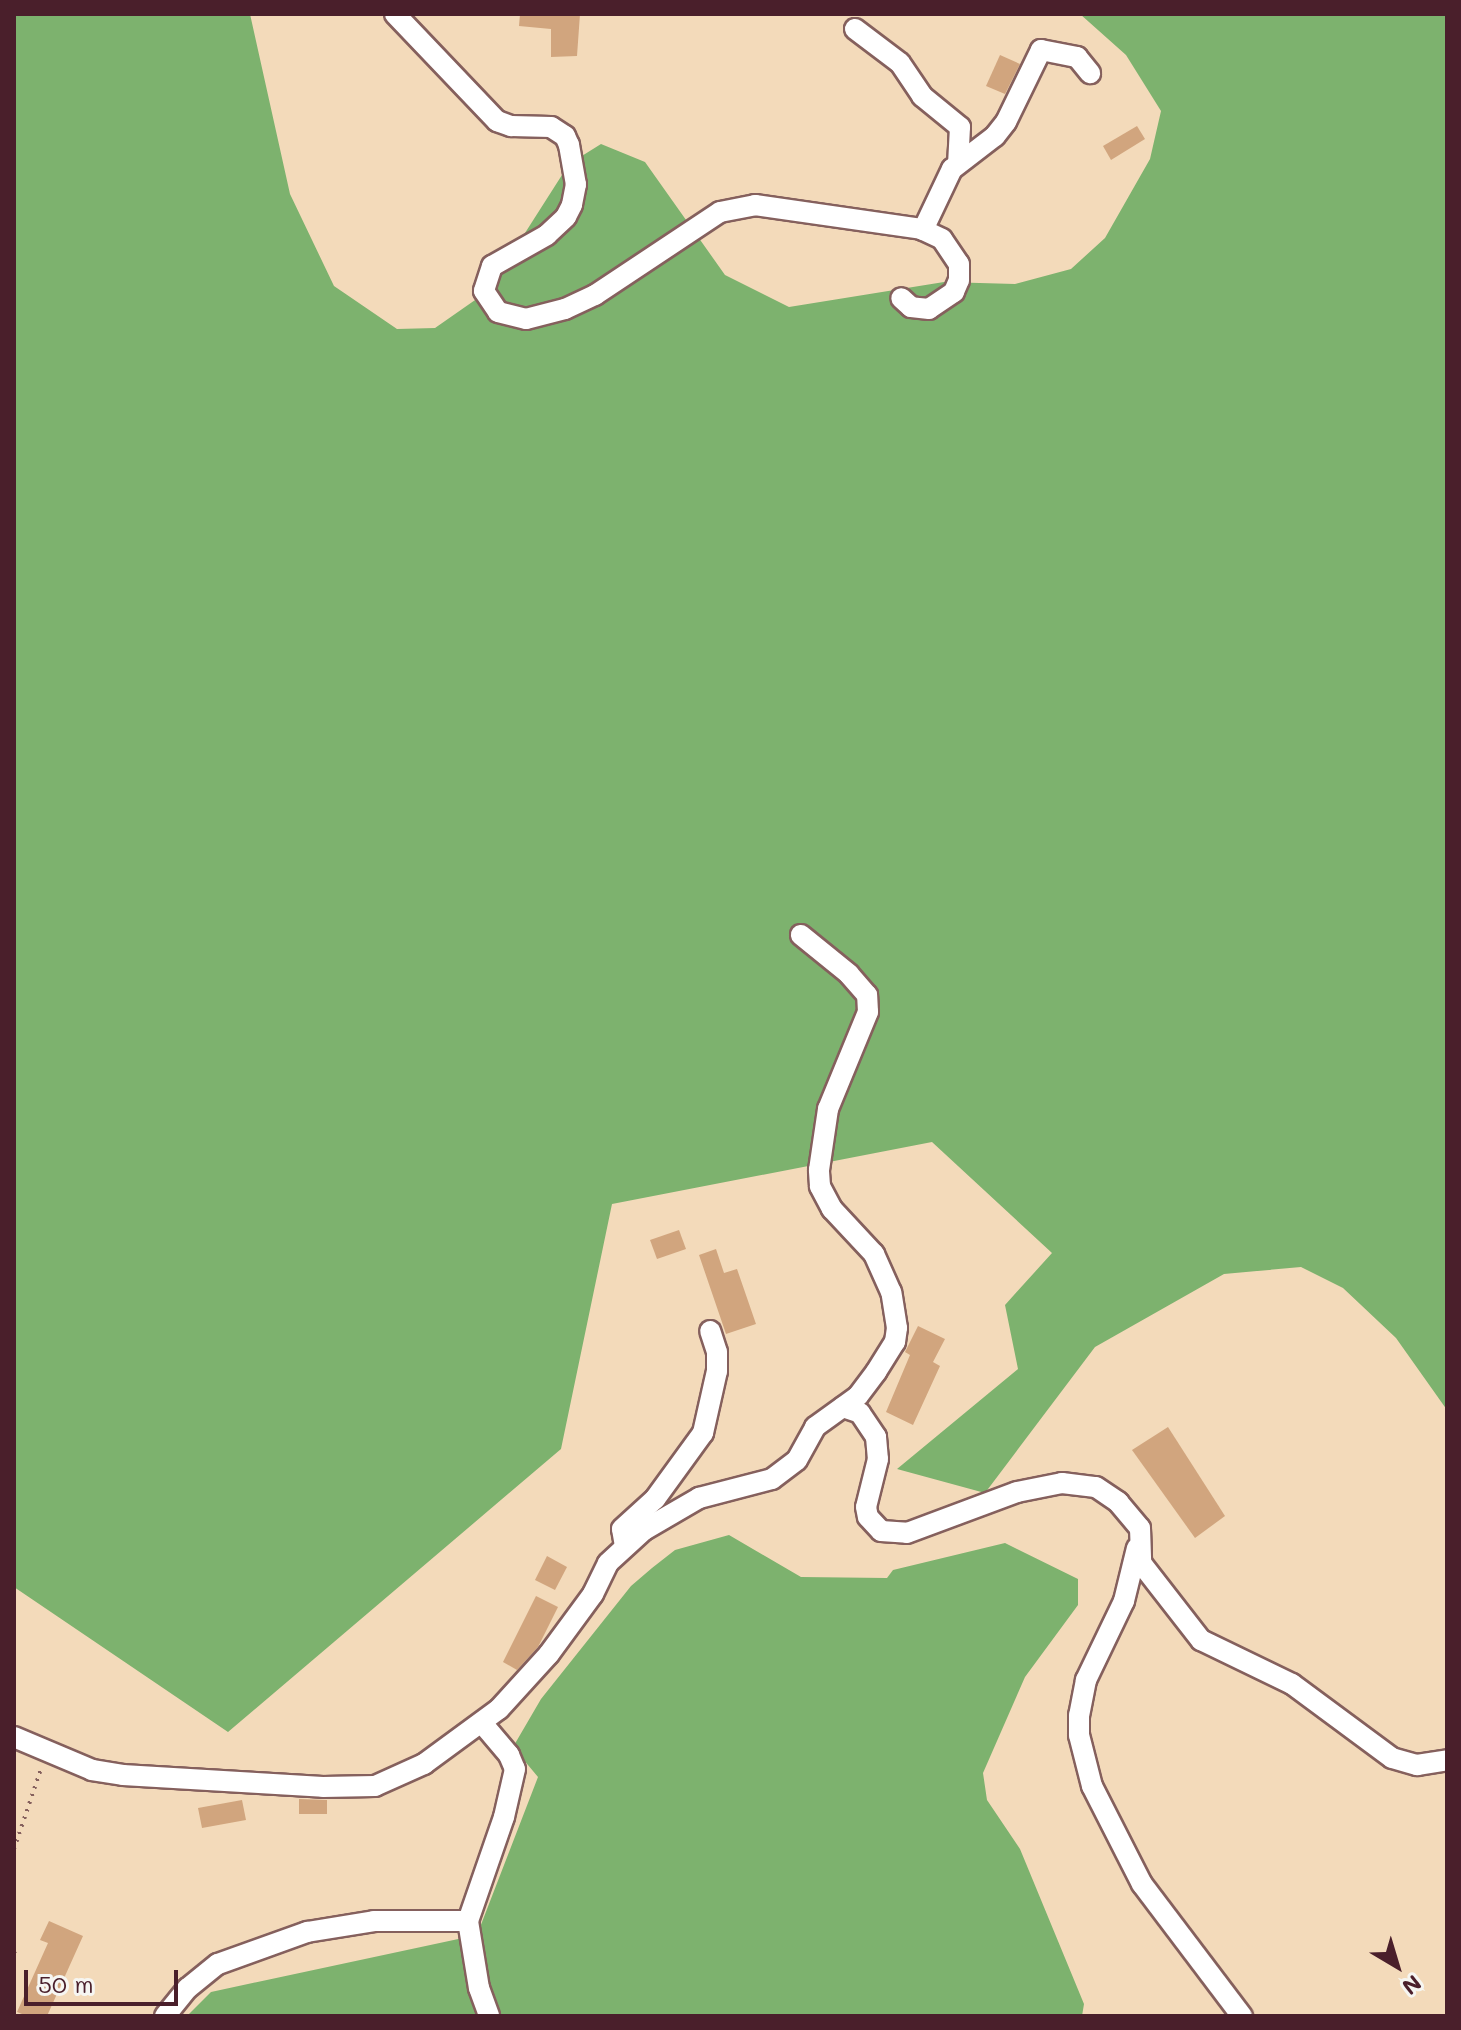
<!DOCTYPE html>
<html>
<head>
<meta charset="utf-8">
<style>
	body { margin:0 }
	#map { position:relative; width:1461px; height:2030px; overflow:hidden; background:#f3daba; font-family:Mali,sans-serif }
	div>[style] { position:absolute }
	.forest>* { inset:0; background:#7db26e }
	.building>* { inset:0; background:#d1a57e }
	.path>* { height:4px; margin-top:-2px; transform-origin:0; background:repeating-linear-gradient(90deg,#85605d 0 2px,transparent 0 8px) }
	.roads { filter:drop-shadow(2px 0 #85605d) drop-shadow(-2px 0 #85605d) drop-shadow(0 2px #85605d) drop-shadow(0 -2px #85605d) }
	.minor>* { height:20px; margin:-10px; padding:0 10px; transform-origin:10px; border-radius:10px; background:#fff }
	span { translate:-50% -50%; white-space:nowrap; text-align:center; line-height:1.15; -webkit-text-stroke:6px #f6f6f2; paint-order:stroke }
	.frame { position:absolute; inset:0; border:16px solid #4a1f2b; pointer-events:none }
	.north { position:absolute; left:1357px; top:1926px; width:80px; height:80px; -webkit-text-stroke:6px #f6f6f2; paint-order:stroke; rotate:142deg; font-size:22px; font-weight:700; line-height:32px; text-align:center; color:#4a1f2b }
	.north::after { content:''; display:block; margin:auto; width:28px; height:36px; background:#4a1f2b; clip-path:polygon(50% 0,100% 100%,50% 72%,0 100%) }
	.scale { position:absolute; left:24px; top:1970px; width:154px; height:36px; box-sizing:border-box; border:4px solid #4a1f2b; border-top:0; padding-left:10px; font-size:24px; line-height:28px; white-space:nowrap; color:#4a1f2b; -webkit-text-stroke:6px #f6f6f2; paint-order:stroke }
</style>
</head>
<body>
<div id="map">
	<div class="forest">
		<div style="clip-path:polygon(14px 14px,250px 14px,290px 194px,334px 286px,397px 329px,435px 328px,488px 291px,569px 164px,601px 144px,645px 162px,725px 275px,789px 307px,944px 282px,1015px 284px,1071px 269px,1105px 238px,1150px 159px,1161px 111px,1126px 55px,1080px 14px,1447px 14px,1447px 1410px,1396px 1338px,1343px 1288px,1301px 1267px,1224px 1274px,1095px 1347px,985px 1493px,897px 1469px,1018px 1369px,1005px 1305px,1052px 1253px,932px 1142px,612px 1204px,561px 1449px,228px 1732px,14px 1587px)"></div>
		<div style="clip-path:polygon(729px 1535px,801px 1577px,887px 1578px,893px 1570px,1005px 1543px,1078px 1579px,1078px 1605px,1025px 1677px,983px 1773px,987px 1800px,1020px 1849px,1084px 2004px,1082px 2016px,187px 2016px,211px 1992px,477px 1935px,538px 1777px,513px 1747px,541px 1699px,631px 1586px,652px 1568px,675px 1550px)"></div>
	</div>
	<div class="building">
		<div style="clip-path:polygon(520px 14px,580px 14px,577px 56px,551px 57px,551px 29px,519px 26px)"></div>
		<div style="clip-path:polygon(1000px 55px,1020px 64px,1005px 94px,986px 86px)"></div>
		<div style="clip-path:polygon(1137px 126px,1145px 139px,1111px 160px,1103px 146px)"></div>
		<div style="clip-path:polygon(679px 1230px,686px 1249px,657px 1259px,650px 1240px)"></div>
		<div style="clip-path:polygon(716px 1249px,724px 1273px,737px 1269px,756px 1324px,726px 1334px,699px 1255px)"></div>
		<div style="clip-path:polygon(918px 1326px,945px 1339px,933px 1362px,940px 1366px,913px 1425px,886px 1412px,910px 1355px,905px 1352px)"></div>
		<div style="clip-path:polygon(1168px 1427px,1225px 1516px,1195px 1538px,1132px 1450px)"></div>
		<div style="clip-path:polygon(547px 1556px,567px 1567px,555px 1590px,535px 1580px)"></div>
		<div style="clip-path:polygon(536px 1596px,558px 1607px,538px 1647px,517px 1670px,503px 1662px)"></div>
		<div style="clip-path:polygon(299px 1799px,327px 1800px,327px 1814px,299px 1814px)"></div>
		<div style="clip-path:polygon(242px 1800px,246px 1820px,202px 1828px,198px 1808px)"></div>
		<div style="clip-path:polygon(49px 1921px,83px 1936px,47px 2016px,27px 2016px,17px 2012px,48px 1943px,40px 1940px)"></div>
	</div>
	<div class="path">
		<div style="left:14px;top:1849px;width:84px;rotate:-71.4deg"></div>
		<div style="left:14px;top:1952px;width:6px;rotate:59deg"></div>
	</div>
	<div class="roads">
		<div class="minor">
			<div style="left:395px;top:14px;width:148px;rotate:46.4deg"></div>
			<div style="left:497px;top:121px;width:15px;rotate:20deg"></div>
			<div style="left:511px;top:126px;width:40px;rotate:1.4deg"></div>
			<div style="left:551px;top:127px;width:17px;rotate:33deg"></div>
			<div style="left:565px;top:136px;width:10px;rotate:66deg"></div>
			<div style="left:569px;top:145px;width:40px;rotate:80deg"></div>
			<div style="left:576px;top:184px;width:21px;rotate:101deg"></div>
			<div style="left:572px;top:205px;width:13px;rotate:117deg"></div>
			<div style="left:566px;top:217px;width:26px;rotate:137deg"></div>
			<div style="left:547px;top:235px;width:63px;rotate:150.6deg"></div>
			<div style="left:492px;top:266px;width:26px;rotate:108deg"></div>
			<div style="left:484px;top:291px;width:25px;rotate:56deg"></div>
			<div style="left:498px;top:312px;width:29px;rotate:14deg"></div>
			<div style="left:526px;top:319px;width:40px;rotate:-14.4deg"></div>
			<div style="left:565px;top:309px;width:33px;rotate:-25deg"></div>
			<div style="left:595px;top:295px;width:150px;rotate:-33.6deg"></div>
			<div style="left:720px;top:212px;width:36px;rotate:-11deg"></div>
			<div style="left:755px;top:205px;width:168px;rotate:8.2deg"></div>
			<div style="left:921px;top:229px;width:23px;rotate:25deg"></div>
			<div style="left:942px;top:239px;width:30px;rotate:56deg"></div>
			<div style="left:959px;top:264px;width:16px;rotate:90deg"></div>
			<div style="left:959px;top:280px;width:13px;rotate:113deg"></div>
			<div style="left:954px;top:292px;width:30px;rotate:146deg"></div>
			<div style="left:929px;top:309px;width:18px;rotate:-174deg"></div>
			<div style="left:911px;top:307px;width:13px;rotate:-138deg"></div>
			<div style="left:855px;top:29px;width:56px;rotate:37.1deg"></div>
			<div style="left:900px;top:63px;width:40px;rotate:56deg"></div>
			<div style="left:922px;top:96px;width:49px;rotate:39.2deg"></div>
			<div style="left:960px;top:127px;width:36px;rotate:93deg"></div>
			<div style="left:923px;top:230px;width:68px;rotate:-64.6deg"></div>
			<div style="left:952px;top:169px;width:54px;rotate:-37.5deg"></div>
			<div style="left:995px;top:136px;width:18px;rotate:-52deg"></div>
			<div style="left:1006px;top:122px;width:80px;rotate:-64.1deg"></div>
			<div style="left:1041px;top:50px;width:37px;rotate:11deg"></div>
			<div style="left:1077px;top:57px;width:21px;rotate:51deg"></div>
			<div style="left:843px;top:1407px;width:18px;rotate:19deg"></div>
			<div style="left:860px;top:1413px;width:29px;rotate:56deg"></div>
			<div style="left:876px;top:1437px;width:22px;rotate:85deg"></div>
			<div style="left:878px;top:1459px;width:49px;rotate:104deg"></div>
			<div style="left:866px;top:1507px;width:10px;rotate:79deg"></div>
			<div style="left:868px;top:1517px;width:19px;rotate:47deg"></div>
			<div style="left:881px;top:1531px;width:26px;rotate:4deg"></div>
			<div style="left:907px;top:1533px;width:117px;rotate:-20.4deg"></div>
			<div style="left:1017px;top:1492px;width:46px;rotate:-11.3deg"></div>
			<div style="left:1062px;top:1483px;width:34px;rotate:7deg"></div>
			<div style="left:1096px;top:1487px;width:27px;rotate:34deg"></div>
			<div style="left:1118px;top:1502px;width:34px;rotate:50deg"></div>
			<div style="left:1140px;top:1528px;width:35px;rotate:88deg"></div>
			<div style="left:1141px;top:1563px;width:98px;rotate:52.1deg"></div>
			<div style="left:1201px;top:1640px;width:101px;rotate:25.8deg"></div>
			<div style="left:1292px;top:1684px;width:124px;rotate:36.5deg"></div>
			<div style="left:1392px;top:1758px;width:26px;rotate:16deg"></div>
			<div style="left:1417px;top:1765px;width:30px;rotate:-9deg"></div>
			<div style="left:625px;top:1546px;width:17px;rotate:-100deg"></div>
			<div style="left:622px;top:1529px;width:45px;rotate:-42.3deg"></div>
			<div style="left:655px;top:1499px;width:82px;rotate:-54deg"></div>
			<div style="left:703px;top:1433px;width:64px;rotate:-77.3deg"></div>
			<div style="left:717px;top:1371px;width:19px;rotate:-90deg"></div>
			<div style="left:717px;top:1352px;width:22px;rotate:-108deg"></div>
			<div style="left:1137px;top:1548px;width:55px;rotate:103.8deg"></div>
			<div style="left:1124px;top:1601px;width:88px;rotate:115.7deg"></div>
			<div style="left:1086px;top:1680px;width:36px;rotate:101deg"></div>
			<div style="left:1079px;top:1715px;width:20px;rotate:90deg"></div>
			<div style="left:1079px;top:1735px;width:53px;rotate:75.7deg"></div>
			<div style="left:1092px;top:1786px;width:110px;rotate:63deg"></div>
			<div style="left:1142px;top:1884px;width:166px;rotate:52.9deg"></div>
			<div style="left:482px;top:1723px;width:42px;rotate:49.8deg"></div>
			<div style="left:509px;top:1755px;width:15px;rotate:67deg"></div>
			<div style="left:515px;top:1769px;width:49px;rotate:102.9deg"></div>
			<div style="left:504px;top:1817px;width:110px;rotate:109.1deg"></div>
			<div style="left:468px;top:1921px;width:68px;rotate:80.7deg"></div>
			<div style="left:479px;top:1988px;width:30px;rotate:70deg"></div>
			<div style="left:14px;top:1737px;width:85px;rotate:22.9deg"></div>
			<div style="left:92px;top:1770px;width:31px;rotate:9deg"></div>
			<div style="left:123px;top:1775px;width:200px;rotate:3.4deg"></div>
			<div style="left:323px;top:1787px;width:52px;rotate:-1.1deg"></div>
			<div style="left:375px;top:1786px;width:54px;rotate:-24.2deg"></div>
			<div style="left:424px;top:1764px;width:93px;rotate:-36.3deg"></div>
			<div style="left:499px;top:1709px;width:74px;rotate:-47.7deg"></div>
			<div style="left:549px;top:1654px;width:74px;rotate:-53.7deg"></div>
			<div style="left:593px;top:1594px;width:34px;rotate:-64deg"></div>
			<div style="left:608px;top:1563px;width:49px;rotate:-42.5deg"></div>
			<div style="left:644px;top:1530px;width:64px;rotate:-30.2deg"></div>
			<div style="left:699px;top:1498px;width:75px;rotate:-14.6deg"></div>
			<div style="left:772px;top:1479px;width:31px;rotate:-37deg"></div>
			<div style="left:797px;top:1460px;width:38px;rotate:-61deg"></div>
			<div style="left:815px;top:1427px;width:53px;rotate:-35.8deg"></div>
			<div style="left:858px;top:1396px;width:30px;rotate:-53deg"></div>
			<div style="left:876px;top:1372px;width:36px;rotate:-58deg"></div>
			<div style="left:895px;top:1342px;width:14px;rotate:-82deg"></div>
			<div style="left:897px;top:1328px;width:36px;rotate:-99deg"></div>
			<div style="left:891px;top:1292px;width:42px;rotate:-114.1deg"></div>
			<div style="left:874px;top:1254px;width:62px;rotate:-133deg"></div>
			<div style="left:832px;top:1209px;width:26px;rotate:-118deg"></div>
			<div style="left:820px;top:1186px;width:16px;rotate:-94deg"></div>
			<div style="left:819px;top:1170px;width:62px;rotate:-81.6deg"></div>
			<div style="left:828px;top:1109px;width:105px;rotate:-67.6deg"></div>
			<div style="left:868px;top:1012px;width:17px;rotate:-93deg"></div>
			<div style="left:867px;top:995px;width:28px;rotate:-131deg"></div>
			<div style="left:849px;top:974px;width:62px;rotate:-140.9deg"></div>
			<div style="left:165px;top:2016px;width:36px;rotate:-51deg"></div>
			<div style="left:188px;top:1988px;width:38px;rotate:-39deg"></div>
			<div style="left:218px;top:1964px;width:95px;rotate:-19.8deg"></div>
			<div style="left:307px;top:1932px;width:68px;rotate:-9.3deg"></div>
			<div style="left:374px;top:1921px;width:94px"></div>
		</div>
	</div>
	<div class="frame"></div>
	<div class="north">N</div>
	<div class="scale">50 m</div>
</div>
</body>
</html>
